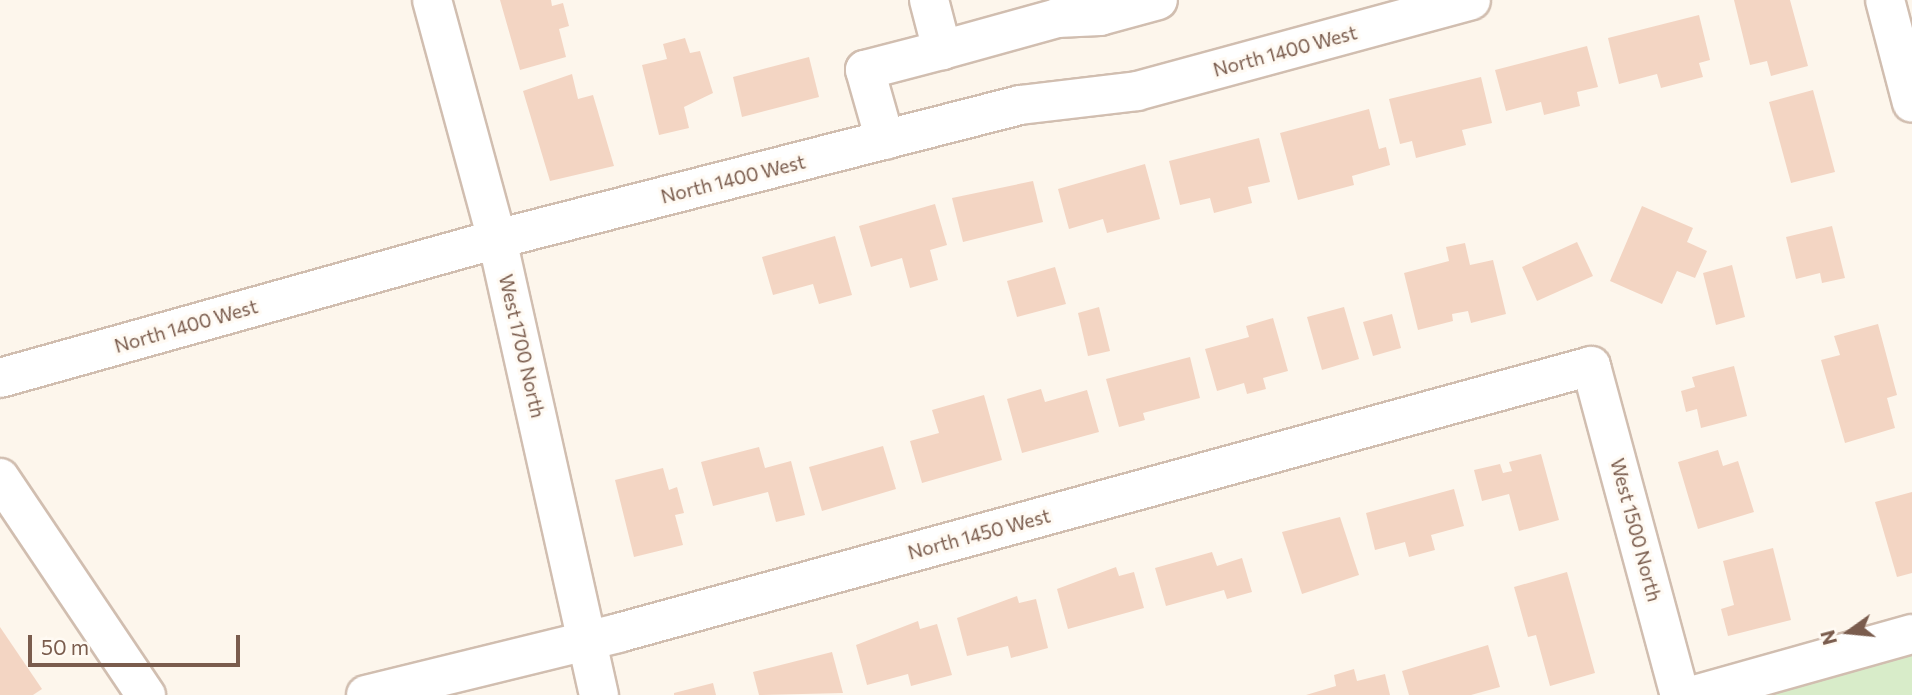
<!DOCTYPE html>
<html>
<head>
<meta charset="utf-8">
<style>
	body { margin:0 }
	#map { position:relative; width:1912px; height:695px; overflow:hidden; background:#fdf6ec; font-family:Commissioner,sans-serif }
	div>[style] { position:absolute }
	.green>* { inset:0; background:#d8ecc9 }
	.building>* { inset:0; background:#f3d5c3 }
	.roads { filter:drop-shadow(2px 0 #d1beb0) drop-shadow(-2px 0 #d1beb0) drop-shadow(0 2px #d1beb0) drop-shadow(0 -2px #d1beb0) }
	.minor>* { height:38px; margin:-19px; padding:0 19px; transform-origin:19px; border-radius:19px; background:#fff }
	span { translate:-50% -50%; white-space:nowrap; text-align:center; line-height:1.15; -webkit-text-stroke:6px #fffaf3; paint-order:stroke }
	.street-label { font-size:19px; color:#7a5c4d }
	.north { position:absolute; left:1814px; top:597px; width:70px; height:70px; -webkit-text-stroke:5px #fffaf3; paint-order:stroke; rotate:255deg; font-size:19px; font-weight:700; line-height:28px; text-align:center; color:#7a5c4d }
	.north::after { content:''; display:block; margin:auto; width:24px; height:32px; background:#7a5c4d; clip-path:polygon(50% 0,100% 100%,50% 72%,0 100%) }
	.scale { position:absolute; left:28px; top:635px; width:212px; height:32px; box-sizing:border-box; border:4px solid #7a5c4d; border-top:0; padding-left:9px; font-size:21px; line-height:24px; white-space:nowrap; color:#7a5c4d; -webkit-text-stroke:5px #fffaf3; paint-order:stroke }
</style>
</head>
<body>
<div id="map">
	<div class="green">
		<div style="clip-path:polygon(1912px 652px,1912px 695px,1767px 695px)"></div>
	</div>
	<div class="building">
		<div style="clip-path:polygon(500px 0,551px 0,552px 6px,563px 3px,569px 26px,559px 29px,566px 57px,520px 70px)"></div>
		<div style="clip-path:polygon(1734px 0,1790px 0,1808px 66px,1771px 76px,1767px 61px,1750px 65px)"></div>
		<div style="clip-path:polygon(1699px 15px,1710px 60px,1699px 63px,1703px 77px,1661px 88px,1657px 74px,1619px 84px,1608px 38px)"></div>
		<div style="clip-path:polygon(685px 38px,690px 53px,700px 51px,713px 93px,684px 107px,689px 128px,659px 135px,642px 65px,667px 59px,663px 44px)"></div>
		<div style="clip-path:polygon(1587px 46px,1598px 87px,1577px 92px,1580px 106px,1544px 115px,1541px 102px,1506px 111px,1495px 70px)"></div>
		<div style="clip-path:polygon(809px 57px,819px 97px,742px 117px,733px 77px)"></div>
		<div style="clip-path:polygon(572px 74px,578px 99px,593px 95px,614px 166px,550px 181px,523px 91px)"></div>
		<div style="clip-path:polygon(1481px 77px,1492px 123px,1462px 130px,1466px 145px,1416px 158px,1412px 141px,1400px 144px,1389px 99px)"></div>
		<div style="clip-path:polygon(1813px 90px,1835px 172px,1791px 183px,1769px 102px)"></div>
		<div style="clip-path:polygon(1369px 109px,1379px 149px,1386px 147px,1390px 165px,1352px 176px,1354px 185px,1298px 200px,1280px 133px)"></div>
		<div style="clip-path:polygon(1259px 138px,1270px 182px,1248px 187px,1252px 203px,1214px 213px,1210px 198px,1180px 205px,1169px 161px)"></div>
		<div style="clip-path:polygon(1145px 164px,1160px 219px,1107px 233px,1103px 219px,1069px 229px,1058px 189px)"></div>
		<div style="clip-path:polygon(1033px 181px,1043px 222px,963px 242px,952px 198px)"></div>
		<div style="clip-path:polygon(935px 204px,947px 245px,930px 250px,938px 280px,910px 288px,902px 258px,871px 267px,859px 226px)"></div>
		<div style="clip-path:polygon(1642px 206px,1693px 228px,1687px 242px,1707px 251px,1695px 278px,1677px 271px,1662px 304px,1610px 281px)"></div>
		<div style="clip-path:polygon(1832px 226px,1845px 278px,1822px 283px,1820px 273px,1796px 279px,1786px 237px)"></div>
		<div style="clip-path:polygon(835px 236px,852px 295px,819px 304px,813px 284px,773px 295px,762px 257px)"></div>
		<div style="clip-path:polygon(1577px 242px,1593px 276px,1537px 301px,1522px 267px)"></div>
		<div style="clip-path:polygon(1465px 243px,1470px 265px,1493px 260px,1506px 314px,1471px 323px,1468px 311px,1452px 314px,1453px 321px,1418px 330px,1404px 273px,1449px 261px,1446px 247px)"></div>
		<div style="clip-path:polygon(1732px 265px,1745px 317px,1716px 325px,1703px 273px)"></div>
		<div style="clip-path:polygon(1055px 267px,1066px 304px,1017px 317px,1007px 281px)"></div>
		<div style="clip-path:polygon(1099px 307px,1110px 351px,1088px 356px,1078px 313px)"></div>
		<div style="clip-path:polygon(1344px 307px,1359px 359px,1322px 370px,1307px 317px)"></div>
		<div style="clip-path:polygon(1392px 314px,1401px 348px,1373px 356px,1363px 322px)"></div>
		<div style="clip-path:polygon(1273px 318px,1288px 371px,1263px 378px,1266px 389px,1247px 394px,1244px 383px,1217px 391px,1205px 349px,1249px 337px,1246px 326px)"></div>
		<div style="clip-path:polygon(1878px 324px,1897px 395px,1887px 398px,1895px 428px,1845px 443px,1821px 360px,1840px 355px,1834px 336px)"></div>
		<div style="clip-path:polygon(1190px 357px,1200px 398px,1143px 413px,1145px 420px,1119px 427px,1106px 379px)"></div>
		<div style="clip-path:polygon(1734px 366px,1747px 416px,1701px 428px,1697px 409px,1686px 412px,1681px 391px,1695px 387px,1692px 377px)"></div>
		<div style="clip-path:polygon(1041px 389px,1045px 402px,1087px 390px,1099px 432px,1022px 453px,1007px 399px)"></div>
		<div style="clip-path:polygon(984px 395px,1002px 460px,922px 483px,910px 441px,939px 433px,932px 410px)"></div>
		<div style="clip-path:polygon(883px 446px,896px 489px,822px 511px,809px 467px)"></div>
		<div style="clip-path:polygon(759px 447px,765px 468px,791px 461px,805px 515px,776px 522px,768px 492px,713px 506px,701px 462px)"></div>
		<div style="clip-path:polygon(1718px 450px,1723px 466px,1738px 461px,1754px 512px,1698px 529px,1678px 462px)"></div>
		<div style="clip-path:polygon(1541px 454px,1559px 520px,1519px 531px,1509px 494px,1482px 501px,1474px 470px,1500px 464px,1503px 473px,1512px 471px,1509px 462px)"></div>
		<div style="clip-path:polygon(663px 468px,669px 490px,677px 487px,684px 513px,675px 515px,683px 545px,634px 557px,615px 480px)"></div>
		<div style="clip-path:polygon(1454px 489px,1464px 526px,1431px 535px,1435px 550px,1409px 557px,1405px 542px,1375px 550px,1366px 513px)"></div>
		<div style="clip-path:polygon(1912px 492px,1912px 573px,1897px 577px,1875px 502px)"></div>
		<div style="clip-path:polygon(1340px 517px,1359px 575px,1302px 594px,1282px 532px)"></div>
		<div style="clip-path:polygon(1773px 548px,1791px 620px,1728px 636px,1721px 609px,1734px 605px,1723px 561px)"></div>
		<div style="clip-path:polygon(1212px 552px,1217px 566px,1242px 558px,1252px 592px,1227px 599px,1224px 590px,1166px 606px,1155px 568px)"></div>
		<div style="clip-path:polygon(1116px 567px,1119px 576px,1134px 572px,1144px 608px,1068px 629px,1057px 589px)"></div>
		<div style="clip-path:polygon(1567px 572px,1595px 673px,1550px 686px,1536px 635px,1528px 637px,1514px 587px)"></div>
		<div style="clip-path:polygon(1017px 596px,1019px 603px,1036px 599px,1048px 648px,1011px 658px,1008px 646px,967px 656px,957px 618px)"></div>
		<div style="clip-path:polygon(918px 621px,920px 629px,937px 624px,952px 675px,911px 686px,908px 674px,867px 685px,856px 645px)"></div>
		<div style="clip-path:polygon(0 627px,42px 689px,33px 695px,0 695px)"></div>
		<div style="clip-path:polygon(1488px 645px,1500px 687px,1471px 695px,1409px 695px,1402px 671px)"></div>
		<div style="clip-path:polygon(832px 652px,843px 693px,759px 695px,753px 672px)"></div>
		<div style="clip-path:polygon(1354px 669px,1357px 681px,1385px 674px,1390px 695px,1306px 695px,1336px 686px,1334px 675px)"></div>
		<div style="clip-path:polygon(713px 683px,716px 695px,674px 695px,674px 693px)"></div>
	</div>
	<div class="roads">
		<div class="minor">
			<div style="left:432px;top:0;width:248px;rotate:74.8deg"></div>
			<div style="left:497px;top:239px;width:467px;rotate:77.4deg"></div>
			<div style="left:929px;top:0;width:52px;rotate:75.4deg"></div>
			<div style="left:942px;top:50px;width:119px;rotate:-15.5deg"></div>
			<div style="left:1057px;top:18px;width:43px;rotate:-2.7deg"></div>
			<div style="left:1100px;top:16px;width:60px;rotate:-15.4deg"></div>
			<div style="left:1885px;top:0;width:106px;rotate:75.3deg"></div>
			<div style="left:885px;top:140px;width:73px;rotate:-105.9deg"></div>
			<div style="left:865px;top:70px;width:80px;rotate:-14.6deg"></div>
			<div style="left:0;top:378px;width:516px;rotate:-15.63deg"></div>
			<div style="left:497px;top:239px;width:540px;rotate:-14.37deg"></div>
			<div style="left:1020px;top:105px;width:118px;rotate:-6.8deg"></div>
			<div style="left:1137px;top:91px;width:346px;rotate:-15.2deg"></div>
			<div style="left:0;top:478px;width:262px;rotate:56.1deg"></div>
			<div style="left:366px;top:695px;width:260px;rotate:-13.8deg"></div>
			<div style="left:618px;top:633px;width:1009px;rotate:-15.34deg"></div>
			<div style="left:1591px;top:366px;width:341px;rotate:74.9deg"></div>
			<div style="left:1695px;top:695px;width:225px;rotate:-15.7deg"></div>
		</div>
	</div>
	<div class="street-label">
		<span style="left:1285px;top:51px;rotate:-15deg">North 1400 West</span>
		<span style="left:733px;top:179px;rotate:-14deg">North 1400 West</span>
		<span style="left:186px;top:326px;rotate:-16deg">North 1400 West</span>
		<span style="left:522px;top:346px;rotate:77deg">West 1700 North</span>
		<span style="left:1636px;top:530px;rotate:75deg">West 1500 North</span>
		<span style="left:979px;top:534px;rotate:-15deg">North 1450 West</span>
	</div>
	<div class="north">N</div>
	<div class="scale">50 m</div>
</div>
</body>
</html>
